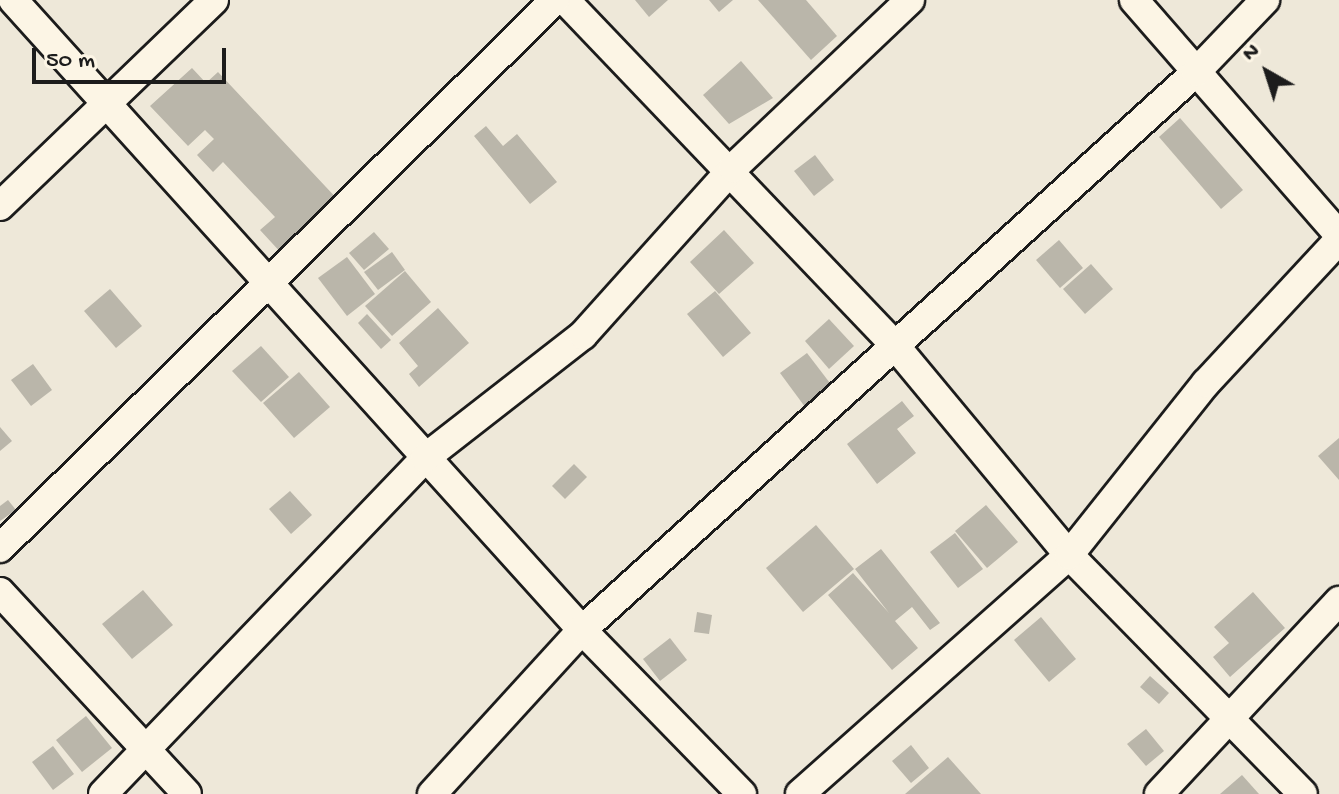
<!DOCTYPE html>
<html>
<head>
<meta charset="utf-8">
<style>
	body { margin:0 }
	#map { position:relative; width:1339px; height:794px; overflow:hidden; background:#eee8d9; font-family:"Gochi Hand",sans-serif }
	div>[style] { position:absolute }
	.building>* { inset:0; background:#bab6aa }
	.roads { filter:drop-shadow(2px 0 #1c1c1c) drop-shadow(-2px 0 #1c1c1c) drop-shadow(0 2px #1c1c1c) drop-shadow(0 -2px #1c1c1c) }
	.minor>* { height:28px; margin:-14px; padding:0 14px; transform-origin:14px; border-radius:14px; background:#fcf5e5 }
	span { translate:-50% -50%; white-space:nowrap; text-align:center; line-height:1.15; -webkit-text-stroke:6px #fcf5e5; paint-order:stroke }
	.north { position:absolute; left:1227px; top:32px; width:80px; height:80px; -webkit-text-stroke:6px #fcf5e5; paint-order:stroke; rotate:321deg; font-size:22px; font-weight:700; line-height:32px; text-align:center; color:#1c1c1c }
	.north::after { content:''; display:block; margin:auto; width:28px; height:36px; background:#1c1c1c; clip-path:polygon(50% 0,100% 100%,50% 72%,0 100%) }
	.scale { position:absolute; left:32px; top:48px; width:194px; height:36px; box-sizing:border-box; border:4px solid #1c1c1c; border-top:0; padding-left:10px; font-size:24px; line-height:28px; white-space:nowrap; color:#1c1c1c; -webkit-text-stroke:6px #fcf5e5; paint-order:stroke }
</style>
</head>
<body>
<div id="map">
	<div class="building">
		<div style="clip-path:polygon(635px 0,668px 0,649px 17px)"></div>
		<div style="clip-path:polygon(709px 0,733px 0,719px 12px)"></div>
		<div style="clip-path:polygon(758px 0,806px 0,837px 36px,811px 60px)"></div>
		<div style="clip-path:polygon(741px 61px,773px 98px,729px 124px,703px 95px)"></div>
		<div style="clip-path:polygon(192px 68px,206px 83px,218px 72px,340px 202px,283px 255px,260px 230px,275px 217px,223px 162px,213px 172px,197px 155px,214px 139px,205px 130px,188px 146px,150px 106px)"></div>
		<div style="clip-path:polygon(1180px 118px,1243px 190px,1221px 209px,1159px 137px)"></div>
		<div style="clip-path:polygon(486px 126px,503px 146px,517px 134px,557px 182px,530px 204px,474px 136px)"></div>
		<div style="clip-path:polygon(815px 155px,834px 180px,814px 196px,794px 171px)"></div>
		<div style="clip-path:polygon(724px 230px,754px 263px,719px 294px,690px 262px)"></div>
		<div style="clip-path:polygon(374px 232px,389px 249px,364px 270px,349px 253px)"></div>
		<div style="clip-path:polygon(1059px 240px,1083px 268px,1060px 288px,1036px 260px)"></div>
		<div style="clip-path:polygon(392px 252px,405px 270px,378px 290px,364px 272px)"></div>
		<div style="clip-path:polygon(347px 257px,375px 294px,347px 316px,318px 278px)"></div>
		<div style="clip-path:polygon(1091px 264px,1113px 289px,1085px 314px,1063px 289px)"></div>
		<div style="clip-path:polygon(405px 271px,431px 302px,392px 336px,365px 306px)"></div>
		<div style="clip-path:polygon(110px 289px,142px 326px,116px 348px,84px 311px)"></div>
		<div style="clip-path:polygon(715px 291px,751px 333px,723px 357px,687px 314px)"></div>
		<div style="clip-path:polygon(438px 308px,469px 343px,419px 387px,409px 374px,418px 366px,399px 343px)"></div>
		<div style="clip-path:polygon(367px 314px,391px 340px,381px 349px,358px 323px)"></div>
		<div style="clip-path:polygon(829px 319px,854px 346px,829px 369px,805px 341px)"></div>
		<div style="clip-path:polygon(261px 346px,289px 377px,261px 402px,232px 371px)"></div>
		<div style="clip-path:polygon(807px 353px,836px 391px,808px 411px,780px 373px)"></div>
		<div style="clip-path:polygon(33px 364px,52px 390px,31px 406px,11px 380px)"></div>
		<div style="clip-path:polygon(299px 372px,330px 407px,294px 438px,263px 403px)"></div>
		<div style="clip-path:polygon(902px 401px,914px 416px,897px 429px,916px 453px,877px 484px,847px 444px)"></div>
		<div style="clip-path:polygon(0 427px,12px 441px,0 451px)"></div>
		<div style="clip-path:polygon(1339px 438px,1339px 480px,1318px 456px)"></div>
		<div style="clip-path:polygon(574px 464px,587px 477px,565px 499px,552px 486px)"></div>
		<div style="clip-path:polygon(290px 491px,312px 515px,291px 534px,269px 509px)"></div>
		<div style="clip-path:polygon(8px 500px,16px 510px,0 521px,0 506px)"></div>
		<div style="clip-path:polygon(986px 505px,1018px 542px,987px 568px,955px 531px)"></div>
		<div style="clip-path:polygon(816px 525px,854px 569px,803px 612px,766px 568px)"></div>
		<div style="clip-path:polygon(955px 533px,983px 569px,958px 588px,930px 552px)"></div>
		<div style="clip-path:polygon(881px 549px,940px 623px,930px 630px,912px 607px,895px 621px,918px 648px,892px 670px,828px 595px,853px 573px,889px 613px,855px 569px)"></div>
		<div style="clip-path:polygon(143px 590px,173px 625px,132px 659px,102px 624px)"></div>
		<div style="clip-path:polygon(1253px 592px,1285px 628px,1230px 677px,1213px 657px,1229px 643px,1214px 627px)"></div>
		<div style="clip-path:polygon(697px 612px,712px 615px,709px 634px,694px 632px)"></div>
		<div style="clip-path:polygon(1041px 617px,1076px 659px,1049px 682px,1014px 640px)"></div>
		<div style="clip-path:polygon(670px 638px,687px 660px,660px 681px,643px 659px)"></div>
		<div style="clip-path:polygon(1150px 676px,1169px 693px,1159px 704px,1140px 687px)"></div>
		<div style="clip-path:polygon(86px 716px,112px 748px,82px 772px,56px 740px)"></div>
		<div style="clip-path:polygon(1146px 729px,1164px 751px,1146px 766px,1127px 744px)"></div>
		<div style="clip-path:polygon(911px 745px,929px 768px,911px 783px,892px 761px)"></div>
		<div style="clip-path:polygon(53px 746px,74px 774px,53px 790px,32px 762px)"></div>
		<div style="clip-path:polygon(948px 757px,981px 794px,905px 794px)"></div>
		<div style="clip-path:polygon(1242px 775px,1259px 794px,1220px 794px)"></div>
	</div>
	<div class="roads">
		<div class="minor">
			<div style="left:13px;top:0;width:849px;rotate:47.91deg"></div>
			<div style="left:582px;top:630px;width:229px;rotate:45.7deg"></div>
			<div style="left:565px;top:0;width:481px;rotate:46.3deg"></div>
			<div style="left:897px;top:348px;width:269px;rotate:50.3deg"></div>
			<div style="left:1069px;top:555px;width:334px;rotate:45.6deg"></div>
			<div style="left:1134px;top:0;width:312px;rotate:48.9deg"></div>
			<div style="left:0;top:206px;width:297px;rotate:-43.9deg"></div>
			<div style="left:0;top:548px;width:780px;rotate:-44.64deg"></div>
			<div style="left:0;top:592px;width:275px;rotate:47.2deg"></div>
			<div style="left:103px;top:794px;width:465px;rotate:-46.2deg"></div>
			<div style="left:425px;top:458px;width:200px;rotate:-37.9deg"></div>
			<div style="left:583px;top:335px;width:224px;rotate:-48.1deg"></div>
			<div style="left:733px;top:168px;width:244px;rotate:-43.5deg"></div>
			<div style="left:432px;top:794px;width:222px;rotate:-47.6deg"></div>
			<div style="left:582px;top:630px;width:830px;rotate:-42.26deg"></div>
			<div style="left:1196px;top:72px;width:100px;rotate:-46.2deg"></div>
			<div style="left:800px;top:794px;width:360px;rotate:-41.6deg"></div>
			<div style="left:1069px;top:555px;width:220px;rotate:-51.5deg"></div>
			<div style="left:1206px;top:383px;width:195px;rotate:-47.1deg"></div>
			<div style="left:1159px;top:794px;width:264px;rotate:-47deg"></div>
		</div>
	</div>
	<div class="north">N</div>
	<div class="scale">50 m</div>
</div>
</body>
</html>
